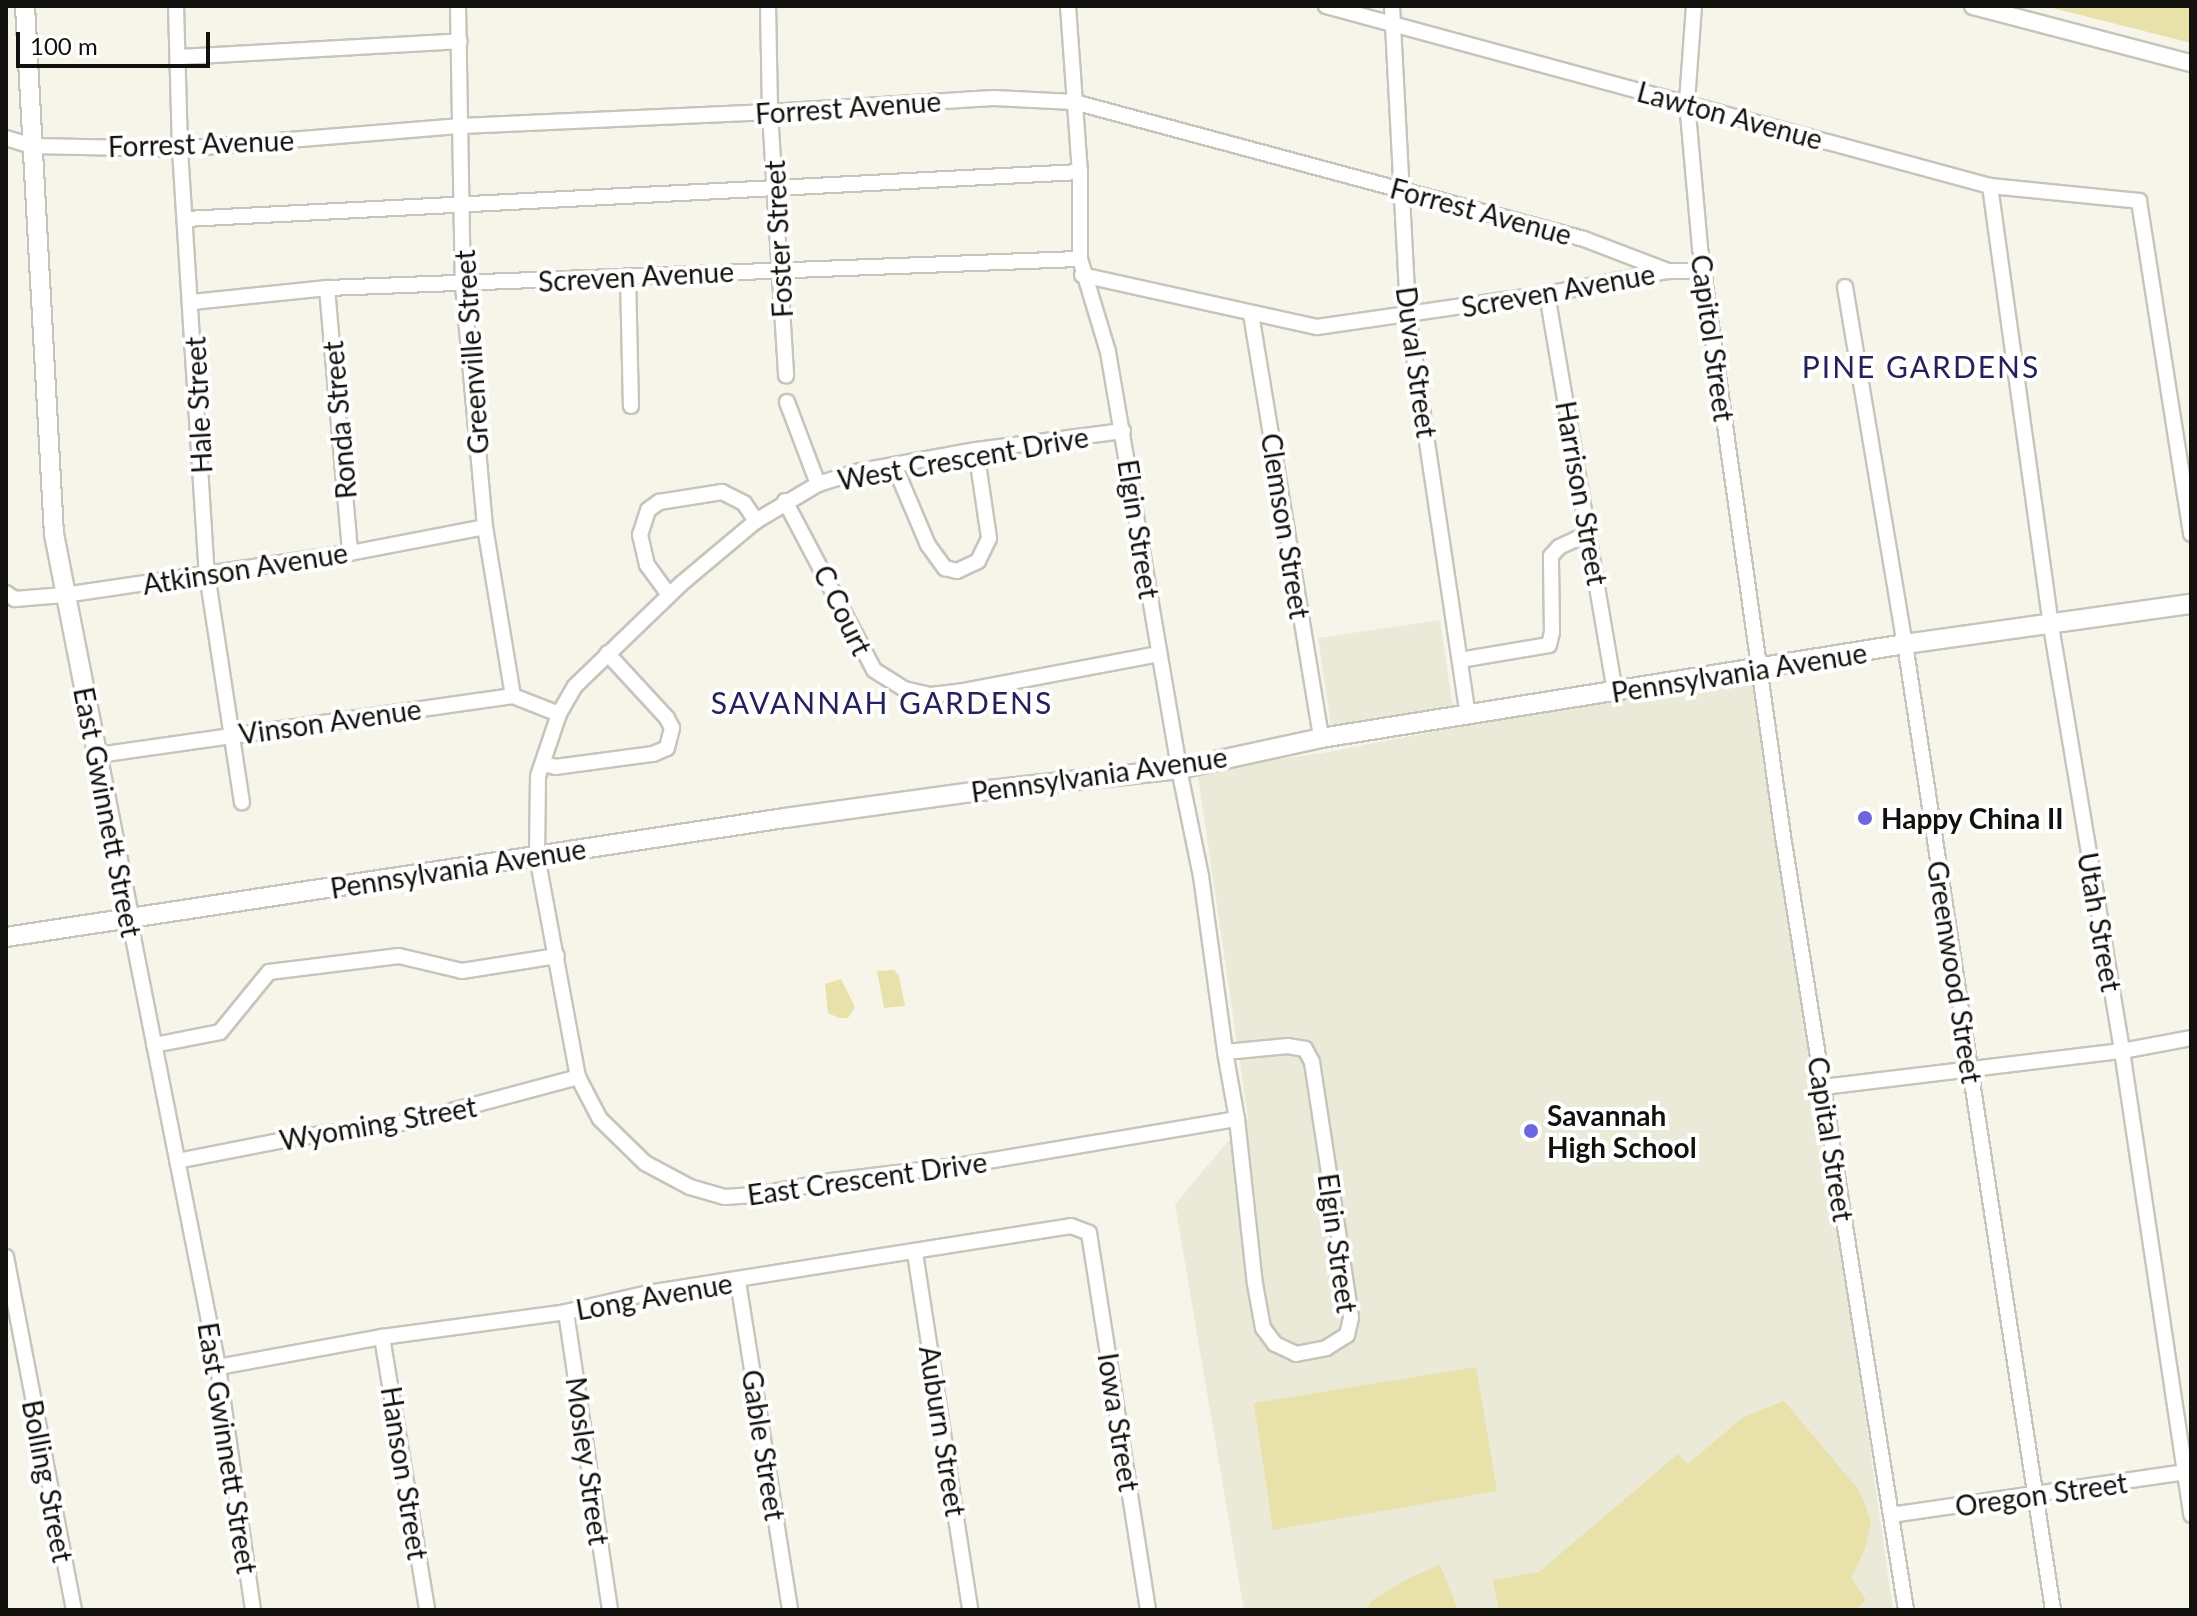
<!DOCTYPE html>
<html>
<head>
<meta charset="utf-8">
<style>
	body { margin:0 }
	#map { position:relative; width:2197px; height:1616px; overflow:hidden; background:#f7f5ea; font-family:Lato,sans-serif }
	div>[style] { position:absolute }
	.built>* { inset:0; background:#ebe9d7 }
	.green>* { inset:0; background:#e8e1aa }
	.roads { filter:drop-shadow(2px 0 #c6c5bb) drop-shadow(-2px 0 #c6c5bb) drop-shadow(0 2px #c6c5bb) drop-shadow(0 -2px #c6c5bb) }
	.minor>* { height:14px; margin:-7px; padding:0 7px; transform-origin:7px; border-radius:7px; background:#fff }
	.tertiary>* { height:16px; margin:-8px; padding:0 8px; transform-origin:8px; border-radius:8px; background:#fff }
	.secondary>* { height:18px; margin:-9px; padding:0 9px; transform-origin:9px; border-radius:9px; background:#fff }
	.dots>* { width:22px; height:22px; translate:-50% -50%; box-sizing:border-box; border:4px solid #fff; border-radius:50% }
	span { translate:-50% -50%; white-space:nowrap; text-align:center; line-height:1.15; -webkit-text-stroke:8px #fff; paint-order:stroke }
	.street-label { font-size:28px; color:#11110d }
	.poi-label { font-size:28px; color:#11110d; font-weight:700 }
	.left { translate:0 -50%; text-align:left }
	.neighbourhood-label { font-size:30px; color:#25225b; letter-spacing:2px }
	.frame { position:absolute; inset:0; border:8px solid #11110d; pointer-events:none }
	.scale { position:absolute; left:16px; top:32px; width:194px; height:36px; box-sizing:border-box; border:4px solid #11110d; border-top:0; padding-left:10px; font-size:24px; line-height:28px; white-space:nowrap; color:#11110d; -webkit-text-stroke:6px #fff; paint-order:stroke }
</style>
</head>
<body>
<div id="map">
	<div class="built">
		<div style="clip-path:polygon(1440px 620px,1453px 707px,1331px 725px,1318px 638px)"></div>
		<div style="clip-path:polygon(1759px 668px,1893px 1610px,1244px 1610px,1175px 1204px,1248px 1118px,1197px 770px,1323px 753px)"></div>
	</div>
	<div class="green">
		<div style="clip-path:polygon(2045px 6px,2191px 6px,2191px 43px)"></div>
		<div style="clip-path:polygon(894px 970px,899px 976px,905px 1006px,884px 1008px,877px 971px)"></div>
		<div style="clip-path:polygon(841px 979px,855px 1007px,848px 1018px,839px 1018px,828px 1013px,825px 984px)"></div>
		<div style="clip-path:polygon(1476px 1367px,1497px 1491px,1273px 1530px,1254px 1403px)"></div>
		<div style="clip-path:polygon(1784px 1401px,1858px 1489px,1865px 1504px,1871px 1522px,1865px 1549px,1851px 1578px,1866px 1600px,1855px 1610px,1499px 1610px,1493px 1580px,1539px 1572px,1678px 1454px,1688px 1464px,1742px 1418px)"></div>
		<div style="clip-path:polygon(1440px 1565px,1458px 1610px,1365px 1610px,1373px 1600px,1409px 1578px)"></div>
	</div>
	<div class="roads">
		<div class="minor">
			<div style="left:176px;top:6px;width:143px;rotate:88.4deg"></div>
			<div style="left:180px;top:149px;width:426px;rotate:86.4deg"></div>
			<div style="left:207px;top:574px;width:231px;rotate:81.3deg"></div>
			<div style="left:458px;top:6px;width:279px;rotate:89deg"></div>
			<div style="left:463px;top:285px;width:243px;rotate:84.8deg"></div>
			<div style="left:485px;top:527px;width:171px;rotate:80.6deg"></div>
			<div style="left:768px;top:6px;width:106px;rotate:88.9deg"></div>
			<div style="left:770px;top:112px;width:264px;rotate:86.5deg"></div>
			<div style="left:1068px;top:6px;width:166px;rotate:85.9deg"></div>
			<div style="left:1080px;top:172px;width:87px;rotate:90deg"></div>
			<div style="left:1080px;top:259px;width:97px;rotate:73.2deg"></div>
			<div style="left:1108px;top:352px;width:423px;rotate:80.3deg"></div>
			<div style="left:1179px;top:769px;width:109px;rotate:78.4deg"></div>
			<div style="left:1201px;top:876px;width:178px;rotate:82.2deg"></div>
			<div style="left:1225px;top:1052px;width:68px;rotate:79.8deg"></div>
			<div style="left:1237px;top:1119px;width:166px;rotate:83.8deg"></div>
			<div style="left:1255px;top:1284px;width:45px;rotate:79.7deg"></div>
			<div style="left:1263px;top:1328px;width:20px;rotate:53deg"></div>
			<div style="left:1275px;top:1344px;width:23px;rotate:25deg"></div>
			<div style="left:1296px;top:1354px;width:31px;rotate:-11deg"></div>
			<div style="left:1326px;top:1348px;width:25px;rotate:-32deg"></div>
			<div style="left:1347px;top:1335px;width:18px;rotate:-77deg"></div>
			<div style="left:1351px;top:1317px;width:258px;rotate:-98.7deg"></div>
			<div style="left:1312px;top:1062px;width:15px;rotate:-118deg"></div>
			<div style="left:1305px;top:1049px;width:17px;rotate:-170deg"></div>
			<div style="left:1288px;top:1046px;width:63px;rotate:174.6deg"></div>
			<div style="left:1326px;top:6px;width:688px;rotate:15.17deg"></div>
			<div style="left:1990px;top:186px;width:150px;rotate:5.7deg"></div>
			<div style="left:2139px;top:201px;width:337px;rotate:81.1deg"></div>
			<div style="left:1392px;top:6px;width:309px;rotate:87deg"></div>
			<div style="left:1408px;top:315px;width:405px;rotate:81.5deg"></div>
			<div style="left:1694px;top:6px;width:96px;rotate:94.2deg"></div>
			<div style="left:1687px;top:102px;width:147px;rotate:84.9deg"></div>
			<div style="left:1700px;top:248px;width:594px;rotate:81.97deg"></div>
			<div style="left:1783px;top:836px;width:784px;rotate:80.97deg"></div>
			<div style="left:178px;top:57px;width:282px;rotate:-3.2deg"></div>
			<div style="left:6px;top:138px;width:28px;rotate:17deg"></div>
			<div style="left:33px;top:146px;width:147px;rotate:1.2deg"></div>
			<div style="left:180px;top:149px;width:282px;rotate:-4.7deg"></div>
			<div style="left:461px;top:126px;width:309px;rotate:-2.6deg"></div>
			<div style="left:770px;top:112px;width:224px;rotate:-3.6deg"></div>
			<div style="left:994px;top:98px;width:80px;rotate:2.9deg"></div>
			<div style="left:1074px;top:102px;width:528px;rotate:15.04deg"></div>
			<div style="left:1584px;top:239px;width:90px;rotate:20.9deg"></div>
			<div style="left:1990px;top:186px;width:444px;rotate:82.1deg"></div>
			<div style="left:2051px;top:626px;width:431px;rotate:80.5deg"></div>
			<div style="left:2122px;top:1051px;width:469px;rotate:81.5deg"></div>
			<div style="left:186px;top:219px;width:895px;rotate:-3.01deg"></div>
			<div style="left:1082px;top:275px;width:241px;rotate:12.5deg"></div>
			<div style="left:1317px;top:327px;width:232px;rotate:-8.2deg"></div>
			<div style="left:1547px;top:294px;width:123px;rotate:-10.8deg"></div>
			<div style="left:1668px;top:271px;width:36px"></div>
			<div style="left:628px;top:276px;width:130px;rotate:88.7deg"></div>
			<div style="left:1845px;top:287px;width:362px;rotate:80.5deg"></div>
			<div style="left:1905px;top:644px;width:977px;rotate:81.29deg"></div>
			<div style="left:327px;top:288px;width:266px;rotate:85deg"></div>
			<div style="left:1547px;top:294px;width:404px;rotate:80.3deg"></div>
			<div style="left:192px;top:302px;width:136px;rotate:-5.9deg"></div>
			<div style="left:327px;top:288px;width:754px;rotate:-2.21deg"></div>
			<div style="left:1251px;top:314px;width:430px;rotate:80.6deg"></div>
			<div style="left:787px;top:402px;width:88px;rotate:69.3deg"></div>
			<div style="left:1123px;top:431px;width:148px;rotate:172.6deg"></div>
			<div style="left:976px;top:450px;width:118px;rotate:169.7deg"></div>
			<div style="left:860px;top:471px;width:44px;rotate:162.8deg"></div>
			<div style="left:818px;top:484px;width:72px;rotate:149.2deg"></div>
			<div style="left:756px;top:521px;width:98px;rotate:140deg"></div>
			<div style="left:681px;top:584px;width:147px;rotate:136.1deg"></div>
			<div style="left:575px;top:686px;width:32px;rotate:120deg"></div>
			<div style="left:559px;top:714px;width:65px;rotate:108.7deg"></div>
			<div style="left:538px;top:776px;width:80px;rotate:90.7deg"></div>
			<div style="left:537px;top:856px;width:225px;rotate:79.5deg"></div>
			<div style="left:578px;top:1077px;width:47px;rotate:62.4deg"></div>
			<div style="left:600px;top:1119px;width:63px;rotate:44.4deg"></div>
			<div style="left:645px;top:1163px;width:51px;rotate:28.1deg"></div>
			<div style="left:690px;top:1187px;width:36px;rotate:16deg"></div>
			<div style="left:725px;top:1197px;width:32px;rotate:-4deg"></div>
			<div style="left:757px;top:1195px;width:75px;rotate:-10.7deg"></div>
			<div style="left:831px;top:1181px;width:134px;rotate:-6.9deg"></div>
			<div style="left:964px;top:1165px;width:277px;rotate:-9.6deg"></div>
			<div style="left:894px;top:465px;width:87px;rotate:67deg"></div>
			<div style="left:928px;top:545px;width:29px;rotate:54deg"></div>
			<div style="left:945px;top:568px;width:12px;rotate:14deg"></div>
			<div style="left:957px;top:571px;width:23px;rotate:-25deg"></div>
			<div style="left:978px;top:561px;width:25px;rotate:-64deg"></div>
			<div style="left:989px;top:538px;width:89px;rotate:-98.4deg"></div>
			<div style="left:785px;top:501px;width:191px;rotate:62.2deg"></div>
			<div style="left:874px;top:670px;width:36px;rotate:32deg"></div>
			<div style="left:904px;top:689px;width:28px;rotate:13deg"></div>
			<div style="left:931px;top:695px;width:32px;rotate:-7deg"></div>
			<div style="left:963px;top:691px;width:199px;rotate:-10.7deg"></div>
			<div style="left:6px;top:593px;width:11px;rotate:34deg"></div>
			<div style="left:15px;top:599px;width:49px;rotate:-4.7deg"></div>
			<div style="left:64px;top:595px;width:289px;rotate:-8.4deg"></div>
			<div style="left:350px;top:553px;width:137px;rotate:-10.9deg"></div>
			<div style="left:669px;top:595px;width:37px;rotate:-126deg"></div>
			<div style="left:647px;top:565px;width:31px;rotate:-103deg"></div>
			<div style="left:640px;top:535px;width:26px;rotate:-72deg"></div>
			<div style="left:648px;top:510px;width:14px;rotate:-36deg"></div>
			<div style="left:659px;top:502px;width:64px;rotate:-9deg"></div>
			<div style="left:722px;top:492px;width:25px;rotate:27deg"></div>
			<div style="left:744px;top:503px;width:22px;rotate:56deg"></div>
			<div style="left:1460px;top:660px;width:90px;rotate:-9.6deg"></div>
			<div style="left:1549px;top:645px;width:13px;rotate:-77deg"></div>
			<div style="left:1552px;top:632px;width:76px;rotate:-90.8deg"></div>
			<div style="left:1551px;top:556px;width:12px;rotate:-48deg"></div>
			<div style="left:1559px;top:547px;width:33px;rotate:-25deg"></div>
			<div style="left:98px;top:755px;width:419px;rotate:-8.1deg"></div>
			<div style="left:513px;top:696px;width:49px;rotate:21.4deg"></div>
			<div style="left:544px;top:764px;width:11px;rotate:15deg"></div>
			<div style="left:555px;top:767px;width:99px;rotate:-7.6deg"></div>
			<div style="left:653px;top:754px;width:15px;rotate:-23deg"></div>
			<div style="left:667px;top:748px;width:21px;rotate:-76deg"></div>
			<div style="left:672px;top:728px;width:11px;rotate:-117deg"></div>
			<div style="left:667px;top:718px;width:88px;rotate:-132.7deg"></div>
			<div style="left:129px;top:917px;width:459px;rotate:78.8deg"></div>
			<div style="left:218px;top:1367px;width:246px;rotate:81.8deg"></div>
			<div style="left:154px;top:1045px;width:67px;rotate:-11.1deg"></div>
			<div style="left:220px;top:1032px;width:77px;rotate:-50.8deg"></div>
			<div style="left:269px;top:972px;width:131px;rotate:-7deg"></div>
			<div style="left:399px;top:956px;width:65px;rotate:13.4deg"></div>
			<div style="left:462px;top:971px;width:96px;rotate:-9deg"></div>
			<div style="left:1823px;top:1087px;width:301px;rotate:-6.9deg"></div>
			<div style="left:2122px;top:1051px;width:70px;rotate:-10.7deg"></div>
			<div style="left:177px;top:1161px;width:119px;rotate:-11.1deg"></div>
			<div style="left:294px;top:1138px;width:121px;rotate:-8.1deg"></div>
			<div style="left:414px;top:1121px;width:170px;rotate:-15deg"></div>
			<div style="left:915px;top:1253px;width:361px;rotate:81.2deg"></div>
			<div style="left:6px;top:1257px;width:359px;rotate:79.1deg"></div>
			<div style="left:738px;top:1281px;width:333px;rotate:81deg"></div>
			<div style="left:566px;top:1312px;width:301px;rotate:81.6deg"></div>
			<div style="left:382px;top:1337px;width:277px;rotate:80.6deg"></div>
			<div style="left:218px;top:1367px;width:167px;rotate:-10.4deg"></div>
			<div style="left:382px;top:1337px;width:186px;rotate:-7.7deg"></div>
			<div style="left:566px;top:1312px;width:84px;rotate:-13deg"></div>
			<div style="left:648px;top:1293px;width:428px;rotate:-9deg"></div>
			<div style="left:1071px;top:1226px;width:19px;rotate:21deg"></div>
			<div style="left:1089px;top:1233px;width:382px;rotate:81.1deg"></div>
			<div style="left:1891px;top:1515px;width:303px;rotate:-8.3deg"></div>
		</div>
		<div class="tertiary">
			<div style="left:1973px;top:6px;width:225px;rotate:14.7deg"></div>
		</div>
		<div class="secondary">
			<div style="left:25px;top:6px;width:529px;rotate:86.86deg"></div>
			<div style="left:54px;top:534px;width:390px;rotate:78.9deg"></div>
			<div style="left:6px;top:937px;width:788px;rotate:-8.69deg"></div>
			<div style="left:785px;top:818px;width:197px;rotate:-7.9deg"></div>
			<div style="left:980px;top:791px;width:200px;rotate:-6.3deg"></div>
			<div style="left:1179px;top:769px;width:145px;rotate:-12.3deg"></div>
			<div style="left:1321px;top:738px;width:592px;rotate:-9.14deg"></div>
			<div style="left:1905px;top:644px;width:289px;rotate:-8deg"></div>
		</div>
	</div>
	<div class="dots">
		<div style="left:1865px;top:818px;background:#6c66e0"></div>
		<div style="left:1531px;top:1131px;background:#6c66e0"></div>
	</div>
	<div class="street-label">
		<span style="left:848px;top:107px;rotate:-4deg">Forrest Avenue</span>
		<span style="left:1730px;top:115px;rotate:15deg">Lawton Avenue</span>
		<span style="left:201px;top:143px;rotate:-2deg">Forrest Avenue</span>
		<span style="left:1481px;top:211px;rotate:15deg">Forrest Avenue</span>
		<span style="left:778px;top:239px;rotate:-93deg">Foster Street</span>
		<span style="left:636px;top:276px;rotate:-3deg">Screven Avenue</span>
		<span style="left:1558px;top:290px;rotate:-10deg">Screven Avenue</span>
		<span style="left:1713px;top:338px;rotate:82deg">Capitol Street</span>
		<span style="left:471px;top:352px;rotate:-94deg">Greenville Street</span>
		<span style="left:1417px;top:362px;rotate:82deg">Duval Street</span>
		<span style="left:198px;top:405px;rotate:-93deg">Hale Street</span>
		<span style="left:339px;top:420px;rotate:-95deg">Ronda Street</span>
		<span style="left:963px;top:458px;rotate:-10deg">West Crescent Drive</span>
		<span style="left:1582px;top:493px;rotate:80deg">Harrison Street</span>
		<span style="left:1286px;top:526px;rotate:81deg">Clemson Street</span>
		<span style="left:1139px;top:529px;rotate:81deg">Elgin Street</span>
		<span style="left:245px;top:568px;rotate:-9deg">Atkinson Avenue</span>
		<span style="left:843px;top:610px;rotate:64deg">C Court</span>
		<span style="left:1739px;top:672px;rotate:-9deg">Pennsylvania Avenue</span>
		<span style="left:330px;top:721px;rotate:-8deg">Vinson Avenue</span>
		<span style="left:1099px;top:774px;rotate:-8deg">Pennsylvania Avenue</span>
		<span style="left:108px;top:812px;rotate:79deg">East Gwinnett Street</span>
		<span style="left:458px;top:868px;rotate:-9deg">Pennsylvania Avenue</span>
		<span style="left:2100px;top:922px;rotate:80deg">Utah Street</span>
		<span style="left:1955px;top:972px;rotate:81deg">Greenwood Street</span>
		<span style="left:378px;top:1123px;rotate:-10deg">Wyoming Street</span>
		<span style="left:1831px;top:1139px;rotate:81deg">Capital Street</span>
		<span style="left:867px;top:1178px;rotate:-8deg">East Crescent Drive</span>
		<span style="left:1338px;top:1243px;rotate:82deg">Elgin Street</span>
		<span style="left:654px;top:1296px;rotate:-10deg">Long Avenue</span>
		<span style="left:1119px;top:1422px;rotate:81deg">Iowa Street</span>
		<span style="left:943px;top:1431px;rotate:81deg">Auburn Street</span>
		<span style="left:764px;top:1445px;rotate:81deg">Gable Street</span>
		<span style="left:228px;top:1448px;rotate:81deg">East Gwinnett Street</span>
		<span style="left:588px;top:1461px;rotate:82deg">Mosley Street</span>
		<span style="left:405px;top:1473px;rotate:81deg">Hanson Street</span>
		<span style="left:48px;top:1481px;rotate:79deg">Bolling Street</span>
		<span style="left:2041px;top:1494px;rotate:-8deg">Oregon Street</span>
	</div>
	<div class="poi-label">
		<span class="left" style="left:1881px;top:818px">Happy China II</span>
		<span class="left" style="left:1547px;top:1131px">Savannah<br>High School</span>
	</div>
	<div class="neighbourhood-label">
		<span style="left:1921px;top:366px">PINE GARDENS</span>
		<span style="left:882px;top:702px">SAVANNAH GARDENS</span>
	</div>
	<div class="frame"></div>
	<div class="scale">100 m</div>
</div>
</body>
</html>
